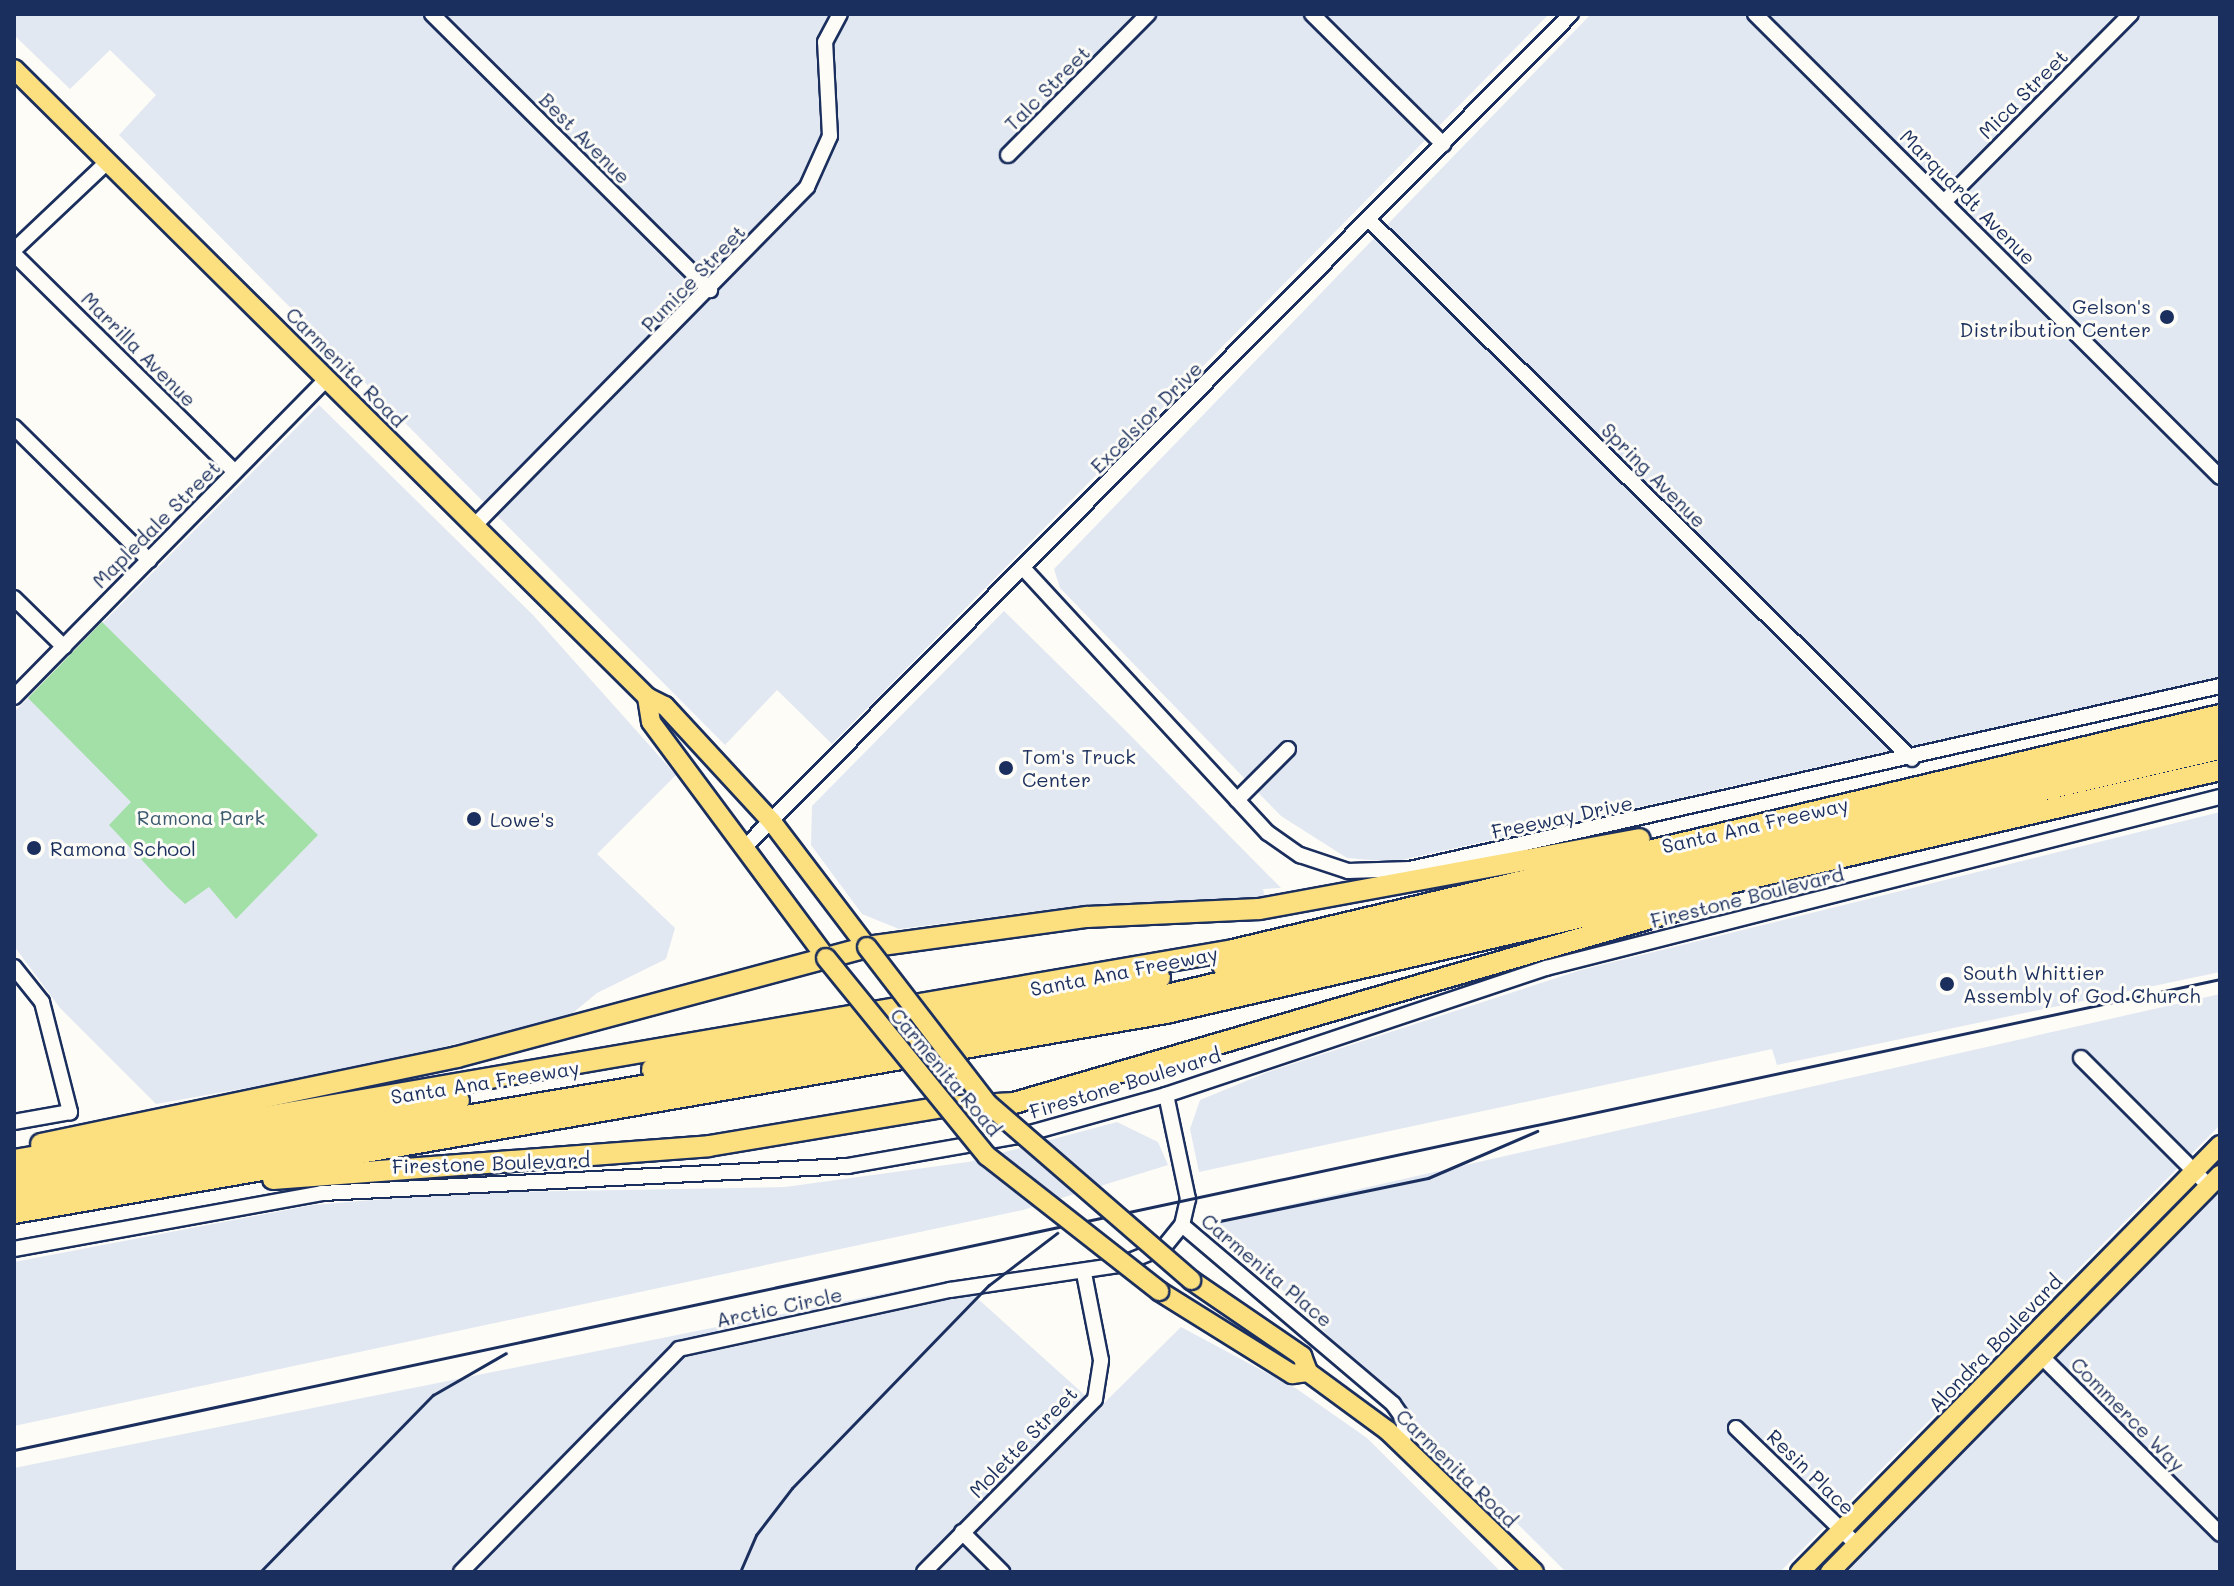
<!DOCTYPE html>
<html>
<head>
<meta charset="utf-8">
<style>
	body { margin:0 }
	#map { position:relative; width:2234px; height:1586px; overflow:hidden; background:#fdfcf7; font-family:Mali,sans-serif }
	div>[style] { position:absolute }
	.built>* { inset:0; background:#e1e8f2 }
	.green>* { inset:0; background:#a3e0a7 }
	.roads { filter:drop-shadow(2px 0 #1b2f5e) drop-shadow(-2px 0 #1b2f5e) drop-shadow(0 2px #1b2f5e) drop-shadow(0 -2px #1b2f5e) }
	.minor>* { height:14px; margin:-7px; padding:0 7px; transform-origin:7px; border-radius:7px; background:#fdfcf7 }
	.major>* { height:18px; margin:-9px; padding:0 9px; transform-origin:9px; border-radius:9px; background:#fce080 }
	.highway>* { height:20px; margin:-10px; padding:0 10px; transform-origin:10px; border-radius:10px; background:#fce080 }
	.rail>* { height:3px; margin:-1.5px; padding:0 1.5px; transform-origin:1.5px; border-radius:1.5px; background:#1b2f5e }
	.bridges { filter:drop-shadow(2px 0 #1b2f5e) drop-shadow(-2px 0 #1b2f5e) drop-shadow(0 2px #1b2f5e) drop-shadow(0 -2px #1b2f5e) }
	.major-bridge>* { height:18px; margin:-9px; padding:0 9px; transform-origin:9px; border-radius:9px; background:#fce080 }
	.dots>* { width:22px; height:22px; translate:-50% -50%; box-sizing:border-box; border:4px solid #fdfcf7; border-radius:50% }
	span { translate:-50% -50%; white-space:nowrap; text-align:center; line-height:1.15; -webkit-text-stroke:6px #fdfcf7; paint-order:stroke }
	.street-label { font-size:20px; color:#1b2f5e }
	.poi-label { font-size:20px; color:#1b2f5e }
	.right { translate:-100% -50%; text-align:right }
	.left { translate:0 -50%; text-align:left }
	.park-label { font-size:20px; color:#3d5b70 }
	.frame { position:absolute; inset:0; border:16px solid #1b2f5e; pointer-events:none }
</style>
</head>
<body>
<div id="map">
	<div class="built">
		<div style="clip-path:polygon(14px 14px,1549px 14px,832px 744px,777px 690px,725px 745px,119px 135px,156px 95px,110px 50px,70px 89px,14px 35px)"></div>
		<div style="clip-path:polygon(1591px 14px,2220px 14px,2220px 677px,1393px 862px,1347px 858px,1281px 816px,1060px 588px,1054px 569px)"></div>
		<div style="clip-path:polygon(319px 405px,533px 615px,676px 775px,597px 854px,675px 928px,666px 959px,597px 993px,569px 1016px,352px 1069px,156px 1104px,60px 1008px,14px 946px,14px 712px)"></div>
		<div style="clip-path:polygon(1004px 611px,1124px 729px,1281px 888px,1263px 889px,1265px 899px,1083px 905px,899px 929px,862px 914px,811px 845px,812px 806px)"></div>
		<div style="clip-path:polygon(2220px 812px,2220px 972px,1777px 1065px,1772px 1049px,1199px 1172px,1190px 1129px,1200px 1100px,1268px 1072px,1581px 970px)"></div>
		<div style="clip-path:polygon(2220px 994px,2220px 1125px,1780px 1572px,1566px 1572px,1214px 1222px)"></div>
		<div style="clip-path:polygon(1117px 1122px,1158px 1142px,1168px 1165px,1023px 1210px,14px 1426px,14px 1262px,313px 1205px,455px 1193px,785px 1187px,968px 1162px)"></div>
		<div style="clip-path:polygon(2220px 1186px,2220px 1572px,1843px 1572px)"></div>
		<div style="clip-path:polygon(956px 1279px,1099px 1408px,1181px 1327px,1297px 1389px,1367px 1438px,1501px 1572px,14px 1572px,14px 1468px)"></div>
	</div>
	<div class="green">
		<div style="clip-path:polygon(102px 622px,318px 835px,236px 919px,209px 887px,185px 904px,168px 888px,109px 825px,131px 802px,28px 698px)"></div>
	</div>
	<div class="roads">
		<div class="minor">
			<div style="left:432px;top:14px;width:392px;rotate:44.8deg"></div>
			<div style="left:1312px;top:14px;width:185px;rotate:44.8deg"></div>
			<div style="left:1755px;top:14px;width:656px;rotate:44.88deg"></div>
			<div style="left:1008px;top:155px;width:199px;rotate:-45.2deg"></div>
			<div style="left:1944px;top:202px;width:265px;rotate:-45.2deg"></div>
			<div style="left:1369px;top:220px;width:765px;rotate:44.79deg"></div>
			<div style="left:14px;top:250px;width:128px;rotate:-43.4deg"></div>
			<div style="left:14px;top:254px;width:310px;rotate:44.6deg"></div>
			<div style="left:14px;top:427px;width:190px;rotate:44.6deg"></div>
			<div style="left:475px;top:525px;width:474px;rotate:-45.5deg"></div>
			<div style="left:807px;top:187px;width:56px;rotate:-65.7deg"></div>
			<div style="left:830px;top:136px;width:94px;rotate:-93deg"></div>
			<div style="left:825px;top:42px;width:32px;rotate:-62deg"></div>
			<div style="left:1024px;top:569px;width:359px;rotate:47.3deg"></div>
			<div style="left:1268px;top:833px;width:39px;rotate:35deg"></div>
			<div style="left:1300px;top:855px;width:51px;rotate:18.4deg"></div>
			<div style="left:1348px;top:871px;width:62px;rotate:-1.8deg"></div>
			<div style="left:1410px;top:869px;width:830px;rotate:-12.73deg"></div>
			<div style="left:14px;top:598px;width:70px;rotate:44.4deg"></div>
			<div style="left:14px;top:697px;width:446px;rotate:-45.5deg"></div>
			<div style="left:1237px;top:800px;width:72px;rotate:-45deg"></div>
			<div style="left:747px;top:845px;width:1170px;rotate:-45.24deg"></div>
			<div style="left:14px;top:967px;width:45px;rotate:51.3deg"></div>
			<div style="left:42px;top:1002px;width:114px;rotate:75.7deg"></div>
			<div style="left:70px;top:1112px;width:57px;rotate:169.9deg"></div>
			<div style="left:2081px;top:1058px;width:181px;rotate:45deg"></div>
			<div style="left:1182px;top:1225px;width:277px;rotate:40.3deg"></div>
			<div style="left:1393px;top:1404px;width:19px;rotate:55deg"></div>
			<div style="left:1404px;top:1420px;width:24px;rotate:92deg"></div>
			<div style="left:14px;top:1249px;width:313px;rotate:-10.3deg"></div>
			<div style="left:322px;top:1193px;width:527px;rotate:-2.94deg"></div>
			<div style="left:848px;top:1166px;width:174px;rotate:-10deg"></div>
			<div style="left:1019px;top:1136px;width:153px;rotate:-15.6deg"></div>
			<div style="left:1166px;top:1095px;width:401px;rotate:-18.5deg"></div>
			<div style="left:1546px;top:968px;width:695px;rotate:-14.24deg"></div>
			<div style="left:2042px;top:1357px;width:251px;rotate:44.8deg"></div>
			<div style="left:1736px;top:1428px;width:168px;rotate:44deg"></div>
			<div style="left:962px;top:1532px;width:57px;rotate:45deg"></div>
			<div style="left:461px;top:1572px;width:312px;rotate:-45.6deg"></div>
			<div style="left:679px;top:1349px;width:277px;rotate:-12.3deg"></div>
			<div style="left:950px;top:1290px;width:172px;rotate:-8.4deg"></div>
			<div style="left:1120px;top:1265px;width:48px;rotate:-22.2deg"></div>
			<div style="left:1164px;top:1247px;width:28px;rotate:-51deg"></div>
			<div style="left:1182px;top:1225px;width:27px;rotate:-77deg"></div>
			<div style="left:1188px;top:1199px;width:106px;rotate:-101.9deg"></div>
			<div style="left:924px;top:1572px;width:243px;rotate:-45.3deg"></div>
			<div style="left:1095px;top:1399px;width:39px;rotate:-81deg"></div>
			<div style="left:1101px;top:1360px;width:89px;rotate:-101.1deg"></div>
		</div>
		<div class="major">
			<div style="left:14px;top:69px;width:892px;rotate:44.77deg"></div>
			<div style="left:647px;top:697px;width:20px;rotate:27deg"></div>
			<div style="left:665px;top:706px;width:158px;rotate:47.3deg"></div>
			<div style="left:772px;top:822px;width:157px;rotate:52.8deg"></div>
			<div style="left:647px;top:697px;width:25px;rotate:81deg"></div>
			<div style="left:651px;top:722px;width:294px;rotate:53.4deg"></div>
			<div style="left:1191px;top:1280px;width:135px;rotate:34.4deg"></div>
			<div style="left:1302px;top:1356px;width:17px;rotate:69deg"></div>
			<div style="left:1308px;top:1372px;width:99px;rotate:36.4deg"></div>
			<div style="left:1388px;top:1431px;width:203px;rotate:44deg"></div>
			<div style="left:1159px;top:1291px;width:157px;rotate:32deg"></div>
			<div style="left:1292px;top:1374px;width:16px;rotate:-7deg"></div>
			<div style="left:1800px;top:1572px;width:599px;rotate:-45.47deg"></div>
			<div style="left:1830px;top:1572px;width:557px;rotate:-45.51deg"></div>
		</div>
		<div class="highway">
			<div style="left:1223px;top:966px;width:1024px;rotate:-13.21deg"></div>
			<div style="left:652px;top:1069px;width:516px;rotate:-10.16deg"></div>
			<div style="left:41px;top:1144px;width:425px;rotate:-11.8deg"></div>
			<div style="left:457px;top:1057px;width:424px;rotate:-15deg"></div>
			<div style="left:867px;top:947px;width:222px;rotate:-7.8deg"></div>
			<div style="left:1087px;top:917px;width:172px;rotate:-2.7deg"></div>
			<div style="left:1259px;top:909px;width:387px;rotate:-10.4deg"></div>
			<div style="left:14px;top:1160px;width:1237px;rotate:-9.77deg"></div>
			<div style="left:1233px;top:950px;width:1015px;rotate:-13.39deg"></div>
			<div style="left:14px;top:1174px;width:451px;rotate:-9.4deg"></div>
			<div style="left:273px;top:1179px;width:437px;rotate:-4.3deg"></div>
			<div style="left:709px;top:1146px;width:236px;rotate:-9.5deg"></div>
			<div style="left:942px;top:1107px;width:72px;rotate:-3.2deg"></div>
			<div style="left:1014px;top:1103px;width:738px;rotate:-16.2deg"></div>
			<div style="left:14px;top:1193px;width:1143px;rotate:-9.67deg"></div>
			<div style="left:1141px;top:1001px;width:1108px;rotate:-13.15deg"></div>
			<div style="left:14px;top:1213px;width:1169px;rotate:-9.85deg"></div>
			<div style="left:1166px;top:1013px;width:1082px;rotate:-12.98deg"></div>
		</div>
	</div>
	<div class="rail">
		<div style="left:1220px;top:1221px;width:212px;rotate:-11.7deg"></div>
		<div style="left:1428px;top:1178px;width:119px;rotate:-23.3deg"></div>
		<div style="left:14px;top:1450px;width:2256px;rotate:-12.05deg"></div>
		<div style="left:260px;top:1572px;width:248px;rotate:-45.7deg"></div>
		<div style="left:433px;top:1395px;width:84px;rotate:-29.9deg"></div>
		<div style="left:740px;top:1572px;width:40px;rotate:-66.6deg"></div>
		<div style="left:756px;top:1535px;width:59px;rotate:-52.5deg"></div>
		<div style="left:792px;top:1488px;width:283px;rotate:-45.9deg"></div>
		<div style="left:989px;top:1285px;width:86px;rotate:-37.4deg"></div>
	</div>
	<div class="bridges">
		<div class="major-bridge">
			<div style="left:867px;top:947px;width:198px;rotate:52.4deg"></div>
			<div style="left:988px;top:1104px;width:269px;rotate:40.9deg"></div>
			<div style="left:826px;top:958px;width:255px;rotate:50.9deg"></div>
			<div style="left:987px;top:1156px;width:219px;rotate:38.1deg"></div>
		</div>
	</div>
	<div class="dots">
		<div style="left:2167px;top:317px;background:#1b2f5e"></div>
		<div style="left:1006px;top:768px;background:#1b2f5e"></div>
		<div style="left:474px;top:819px;background:#1b2f5e"></div>
		<div style="left:34px;top:848px;background:#1b2f5e"></div>
		<div style="left:1947px;top:984px;background:#1b2f5e"></div>
	</div>
	<div class="street-label">
		<span style="left:1047px;top:88px;rotate:-45deg">Talc Street</span>
		<span style="left:2023px;top:94px;rotate:-45deg">Mica Street</span>
		<span style="left:585px;top:138px;rotate:45deg">Best Avenue</span>
		<span style="left:1968px;top:197px;rotate:45deg">Marquardt Avenue</span>
		<span style="left:693px;top:278px;rotate:-46deg">Pumice Street</span>
		<span style="left:139px;top:349px;rotate:45deg">Marrilla Avenue</span>
		<span style="left:346px;top:367px;rotate:45deg">Carmenita Road</span>
		<span style="left:1146px;top:417px;rotate:-45deg">Excelsior Drive</span>
		<span style="left:1654px;top:475px;rotate:45deg">Spring Avenue</span>
		<span style="left:156px;top:524px;rotate:-45deg">Mapledale Street</span>
		<span style="left:1562px;top:817px;rotate:-12deg">Freeway Drive</span>
		<span style="left:1755px;top:825px;rotate:-13deg">Santa Ana Freeway</span>
		<span style="left:1747px;top:897px;rotate:-14deg">Firestone Boulevard</span>
		<span style="left:1124px;top:971px;rotate:-11deg">Santa Ana Freeway</span>
		<span style="left:946px;top:1072px;rotate:50deg">Carmenita Road</span>
		<span style="left:485px;top:1082px;rotate:-9deg">Santa Ana Freeway</span>
		<span style="left:1125px;top:1083px;rotate:-17deg">Firestone Boulevard</span>
		<span style="left:491px;top:1163px;rotate:-2deg">Firestone Boulevard</span>
		<span style="left:1267px;top:1270px;rotate:40deg">Carmenita Place</span>
		<span style="left:779px;top:1307px;rotate:-12deg">Arctic Circle</span>
		<span style="left:1995px;top:1343px;rotate:-46deg">Alondra Boulevard</span>
		<span style="left:2128px;top:1414px;rotate:45deg">Commerce Way</span>
		<span style="left:1023px;top:1442px;rotate:-46deg">Molette Street</span>
		<span style="left:1457px;top:1468px;rotate:44deg">Carmenita Road</span>
		<span style="left:1811px;top:1472px;rotate:44deg">Resin Place</span>
	</div>
	<div class="poi-label">
		<span class="right" style="left:2151px;top:318px">Gelson's<br>Distribution Center</span>
		<span class="left" style="left:1022px;top:768px">Tom's Truck<br>Center</span>
		<span class="left" style="left:490px;top:819px">Lowe's</span>
		<span class="left" style="left:50px;top:848px">Ramona School</span>
		<span class="left" style="left:1963px;top:984px">South Whittier<br>Assembly of God Church</span>
	</div>
	<div class="park-label">
		<span style="left:201px;top:817px">Ramona Park</span>
	</div>
	<div class="frame"></div>
</div>
</body>
</html>
